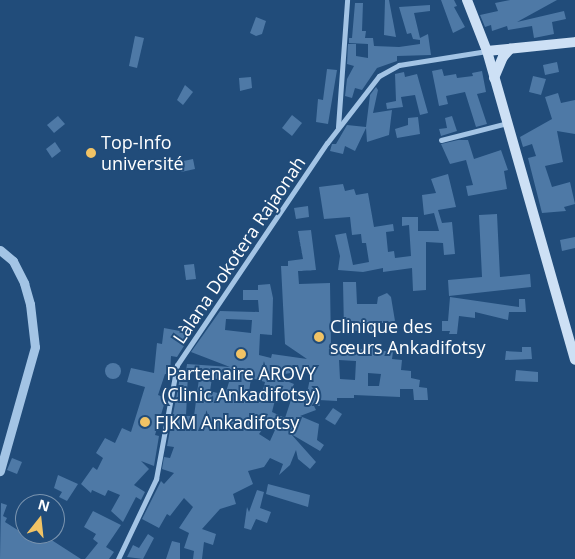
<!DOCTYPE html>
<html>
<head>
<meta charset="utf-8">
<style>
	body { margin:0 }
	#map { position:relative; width:575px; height:559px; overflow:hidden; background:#214c7a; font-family:"Open Sans",sans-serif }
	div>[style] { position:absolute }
	.building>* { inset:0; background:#4e79a6 }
	.round { border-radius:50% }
	.minor>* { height:5px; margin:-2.5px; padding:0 2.5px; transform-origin:2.5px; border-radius:2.5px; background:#a3c4e5 }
	.tertiary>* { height:9px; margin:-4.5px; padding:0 4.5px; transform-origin:4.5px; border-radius:4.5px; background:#a3c4e5 }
	.secondary>* { height:10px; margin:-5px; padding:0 5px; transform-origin:5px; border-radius:5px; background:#cde0f5 }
	.dots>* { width:14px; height:14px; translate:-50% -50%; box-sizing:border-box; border:2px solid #214c7a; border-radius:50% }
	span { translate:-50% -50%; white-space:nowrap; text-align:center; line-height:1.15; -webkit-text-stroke:4px #214c7a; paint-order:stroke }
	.poi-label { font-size:18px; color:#fff }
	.left { translate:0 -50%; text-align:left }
	.street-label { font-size:18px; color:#fff }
	.north { position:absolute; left:15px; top:494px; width:50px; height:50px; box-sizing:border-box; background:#214c7a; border:1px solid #7a94af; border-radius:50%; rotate:16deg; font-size:14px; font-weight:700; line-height:20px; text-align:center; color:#fff }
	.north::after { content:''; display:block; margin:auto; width:18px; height:22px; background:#f1c365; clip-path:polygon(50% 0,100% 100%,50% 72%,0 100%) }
</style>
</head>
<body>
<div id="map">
	<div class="building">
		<div style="clip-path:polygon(385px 0,389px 0,396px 37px,384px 35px)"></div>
		<div style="clip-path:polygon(441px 0,454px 0,457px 6px,454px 7px,465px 27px,453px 33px)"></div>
		<div style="clip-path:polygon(510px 0,557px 0,517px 22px,564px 11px,566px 19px,552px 22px,554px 34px,534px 38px,532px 26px,508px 30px,507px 26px,492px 31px,491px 25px,485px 27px,480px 15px,498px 11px,495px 3px)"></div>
		<div style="clip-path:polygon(355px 3px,363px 3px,362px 31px,366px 31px,365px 38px,373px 38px,374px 46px,399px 47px,420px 44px,420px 40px,413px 39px,411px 33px,407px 34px,399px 7px,430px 5px,430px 11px,414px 13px,420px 38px,428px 34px,431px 55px,397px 56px,397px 61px,377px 68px,362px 90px,355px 88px,352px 98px,345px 96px,347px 79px,354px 66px,347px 64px,348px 44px,356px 44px,356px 56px,368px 58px,368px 44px,349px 43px,349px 38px,352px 38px)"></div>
		<div style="clip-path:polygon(256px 17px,266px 21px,262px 34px,256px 36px,250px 33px)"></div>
		<div style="clip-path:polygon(135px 36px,144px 38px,137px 68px,129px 66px)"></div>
		<div style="clip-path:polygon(557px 62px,559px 72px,545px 75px,543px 65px)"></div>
		<div style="clip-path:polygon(327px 69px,337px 70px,328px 124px,316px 122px,318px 99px,323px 100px)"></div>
		<div style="clip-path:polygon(442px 69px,444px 76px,456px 74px,457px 78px,473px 76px,472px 73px,482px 71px,486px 92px,477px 94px,487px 124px,476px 127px,465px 92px,446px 96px,448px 104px,439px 106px,432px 71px)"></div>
		<div style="clip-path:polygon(404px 72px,405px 77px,417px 74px,428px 113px,420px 115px,415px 95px,401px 97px,403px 107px,387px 109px,386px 103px,396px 101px,395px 74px)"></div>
		<div style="clip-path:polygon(533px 76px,546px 79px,541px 95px,529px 92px)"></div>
		<div style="clip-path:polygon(251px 77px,252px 88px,240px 91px,239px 78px)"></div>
		<div style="clip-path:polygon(185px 85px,193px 92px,183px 105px,177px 100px)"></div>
		<div style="clip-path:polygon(376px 87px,378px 90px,373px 113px,392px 110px,389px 135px,367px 142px,366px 128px,355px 151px,345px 146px,343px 154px,330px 151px,332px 144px,336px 144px,347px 125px,366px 127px,370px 95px)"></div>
		<div style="clip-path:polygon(558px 93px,561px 103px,575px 100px,575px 134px,557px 131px,563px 162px,545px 166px,552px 187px,570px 182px,575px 204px,564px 207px,566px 211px,542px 213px,528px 158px,536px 156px,532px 144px,523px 147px,520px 137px,552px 119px,545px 97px)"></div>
		<div style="clip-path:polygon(292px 115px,302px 123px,292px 136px,282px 128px)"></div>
		<div style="clip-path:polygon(58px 116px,65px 124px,54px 133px,47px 125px)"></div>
		<div style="clip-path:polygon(452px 116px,457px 131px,441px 136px,439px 129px,447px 128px,445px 118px)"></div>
		<div style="clip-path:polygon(418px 117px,420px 134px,397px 138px,395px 129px,408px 125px,408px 118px)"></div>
		<div style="clip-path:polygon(458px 140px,468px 140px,474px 159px,501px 150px,508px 170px,504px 171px,507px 189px,468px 196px,466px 186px,473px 185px,466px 160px,450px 164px,441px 144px)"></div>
		<div style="clip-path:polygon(55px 142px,61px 151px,52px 158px,46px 149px)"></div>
		<div style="clip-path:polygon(193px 159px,195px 169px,181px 172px,179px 162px)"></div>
		<div style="clip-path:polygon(448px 174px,456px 207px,438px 210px,442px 223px,452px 222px,455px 254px,444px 255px,443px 243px,426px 242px,426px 290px,413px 291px,412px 268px,383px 272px,383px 268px,363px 272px,338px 270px,340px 256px,335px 235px,346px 233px,353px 265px,369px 262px,366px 243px,362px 243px,361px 234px,352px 235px,350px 217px,324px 219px,319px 187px,343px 184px,345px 191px,354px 189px,356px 195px,368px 193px,374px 227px,393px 224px,394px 231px,386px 232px,388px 252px,394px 251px,395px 258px,411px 256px,409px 225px,402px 226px,402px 217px,418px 217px,418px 231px,439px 231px,434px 213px,424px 215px,422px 195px,436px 193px,431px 179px)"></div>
		<div style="clip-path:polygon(308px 206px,309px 217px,296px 219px,294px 208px)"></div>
		<div style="clip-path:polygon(497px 214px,500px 277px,530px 274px,531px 287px,449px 296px,448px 280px,482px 277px,479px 215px)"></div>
		<div style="clip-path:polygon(evenodd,311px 230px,316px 270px,298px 271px,299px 284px,330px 283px,331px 347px,362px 349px,362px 342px,374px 343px,373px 350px,393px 352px,392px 359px,402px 360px,401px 370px,411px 371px,411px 378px,420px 380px,419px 387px,427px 388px,428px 400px,414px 400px,413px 389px,400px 389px,400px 397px,354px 395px,354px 398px,337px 398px,337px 401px,319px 400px,320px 406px,314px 406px,316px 410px,300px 416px,319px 424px,317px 440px,324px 445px,320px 451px,291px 434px,316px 462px,310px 469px,298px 459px,296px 450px,290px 465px,279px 475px,283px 464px,270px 458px,264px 467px,248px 471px,253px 484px,233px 494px,236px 504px,220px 509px,202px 529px,216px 534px,213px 545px,204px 542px,202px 559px,193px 559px,194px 551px,184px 548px,189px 533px,179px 528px,193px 507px,184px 498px,170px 516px,167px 514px,159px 528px,142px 519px,161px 481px,164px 484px,174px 473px,162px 469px,164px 457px,170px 458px,174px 447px,167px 446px,181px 372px,188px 373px,186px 416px,194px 416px,200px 371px,186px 371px,187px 364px,230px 367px,191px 352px,220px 311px,259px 312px,258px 300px,243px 300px,243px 290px,258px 290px,258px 285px,270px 284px,273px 298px,272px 335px,260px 334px,259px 355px,271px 358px,272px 354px,307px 359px,285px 344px,281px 266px,288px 266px,288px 261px,303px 259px,298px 231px,311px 230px,226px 319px,252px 320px,251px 333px,225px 330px,226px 319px,311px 230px,339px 360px,356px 361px,355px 380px,340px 379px,339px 360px,311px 230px,312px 369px,307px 393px,292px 388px,294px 384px,274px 376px,312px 369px,311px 230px,368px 373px,381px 374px,379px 386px,368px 386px,368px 373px,311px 230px,212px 378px,229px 382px,225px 395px,210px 391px,212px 378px,311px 230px,251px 378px,265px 382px,260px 402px,248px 399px,251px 378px,311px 230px,276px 396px,291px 400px,285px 418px,272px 412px,276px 396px,311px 230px,265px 426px,275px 430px,270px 441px,259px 434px,265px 426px)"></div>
		<div style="clip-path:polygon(575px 237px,575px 248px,562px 251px,560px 240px)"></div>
		<div style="clip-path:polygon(194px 264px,196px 279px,186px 280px,184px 265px)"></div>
		<div style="clip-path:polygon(343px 282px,356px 282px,357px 304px,377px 304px,378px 297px,387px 293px,391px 297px,395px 321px,375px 324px,376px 332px,344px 330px)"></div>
		<div style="clip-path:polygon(450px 297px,519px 307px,519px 299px,525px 299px,526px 312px,509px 312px,508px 320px,475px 312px,475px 318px,459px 316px,457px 334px,449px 334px,450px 331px,442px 331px,442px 321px,448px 321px)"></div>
		<div style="clip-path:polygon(164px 328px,185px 332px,184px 336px,189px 338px,177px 357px,171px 356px,170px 375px,165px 374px,158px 395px,166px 398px,155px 435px,159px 436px,154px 466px,141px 461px,149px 469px,134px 485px,145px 492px,141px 500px,136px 497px,123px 522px,111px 511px,120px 495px,108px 490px,105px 496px,92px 490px,91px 493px,81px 484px,93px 467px,97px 470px,103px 458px,96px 453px,105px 438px,115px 443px,122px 428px,131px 432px,145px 387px,127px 382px,131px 368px,154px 373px,157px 343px,162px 344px)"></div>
		<div style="clip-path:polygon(522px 347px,531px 347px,532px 359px,505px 360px,506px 351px,522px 352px)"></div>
		<div class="round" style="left:105px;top:363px;width:16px;height:16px"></div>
		<div style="clip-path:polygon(516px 370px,538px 372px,538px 382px,515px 381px)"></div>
		<div style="clip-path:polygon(333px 408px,342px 414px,335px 425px,325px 419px)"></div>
		<div style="clip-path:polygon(12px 458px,22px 462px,17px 474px,7px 470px)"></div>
		<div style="clip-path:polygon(58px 475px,78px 484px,67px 501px,59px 497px,62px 492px,54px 488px)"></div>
		<div style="clip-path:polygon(268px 484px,310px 495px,308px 507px,266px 494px)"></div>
		<div style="clip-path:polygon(257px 490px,264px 492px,260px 508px,271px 512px,267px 523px,256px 519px,251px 530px,244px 528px,247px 507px,249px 512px)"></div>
		<div style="clip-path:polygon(1px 503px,7px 505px,3px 516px,7px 518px,5px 522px,24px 534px,40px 534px,50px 539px,81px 559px,0 559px)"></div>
		<div style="clip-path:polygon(93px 511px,121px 525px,106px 547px,114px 552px,109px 559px,85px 559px,98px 543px,93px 539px,96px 534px,84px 527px)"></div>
		<div style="clip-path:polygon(148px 534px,154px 538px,143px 559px,127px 557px,133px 545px,139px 548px)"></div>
		<div style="clip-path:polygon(172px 541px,180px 543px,180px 559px,166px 559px)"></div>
	</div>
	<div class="minor">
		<div style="left:338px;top:127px;width:127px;rotate:-85.9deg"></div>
		<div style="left:441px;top:140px;width:68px;rotate:-14.4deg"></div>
		<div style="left:118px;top:559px;width:89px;rotate:-64.6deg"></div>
		<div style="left:156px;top:479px;width:116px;rotate:-79.6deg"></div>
		<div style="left:177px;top:365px;width:268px;rotate:-56deg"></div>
		<div style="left:327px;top:143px;width:85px;rotate:-52.2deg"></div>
		<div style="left:379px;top:76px;width:23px;rotate:-29deg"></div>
		<div style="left:399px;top:65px;width:89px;rotate:-9deg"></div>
	</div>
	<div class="tertiary">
		<div style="left:0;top:250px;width:17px;rotate:40deg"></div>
		<div style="left:13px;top:261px;width:25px;rotate:63deg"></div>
		<div style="left:24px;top:283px;width:22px;rotate:74deg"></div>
		<div style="left:30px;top:304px;width:43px;rotate:83.4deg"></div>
		<div style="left:35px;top:347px;width:129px;rotate:105.8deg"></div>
	</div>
	<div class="secondary">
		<div style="left:467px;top:0;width:55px;rotate:68.6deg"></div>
		<div style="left:487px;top:51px;width:321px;rotate:74.1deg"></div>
		<div style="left:487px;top:51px;width:88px;rotate:-5.8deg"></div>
		<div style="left:494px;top:78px;width:23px;rotate:-67deg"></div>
		<div style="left:503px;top:57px;width:11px;rotate:-49deg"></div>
	</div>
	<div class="dots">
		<div style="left:91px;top:153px;background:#f1c365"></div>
		<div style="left:319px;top:337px;background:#f1c365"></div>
		<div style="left:241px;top:354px;background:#f1c365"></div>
		<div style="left:145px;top:422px;background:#f1c365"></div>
	</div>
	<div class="poi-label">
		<span class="left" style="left:101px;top:153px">Top-Info<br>université</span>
		<span class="left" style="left:330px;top:337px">Clinique des<br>sœurs Ankadifotsy</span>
		<span style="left:241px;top:384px">Partenaire AROVY<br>(Clinic Ankadifotsy)</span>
		<span class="left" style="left:155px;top:422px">FJKM Ankadifotsy</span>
	</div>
	<div class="street-label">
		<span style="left:239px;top:250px;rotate:-56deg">Làlana Dokotera Rajaonah</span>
	</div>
	<div class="north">N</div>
</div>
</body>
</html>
